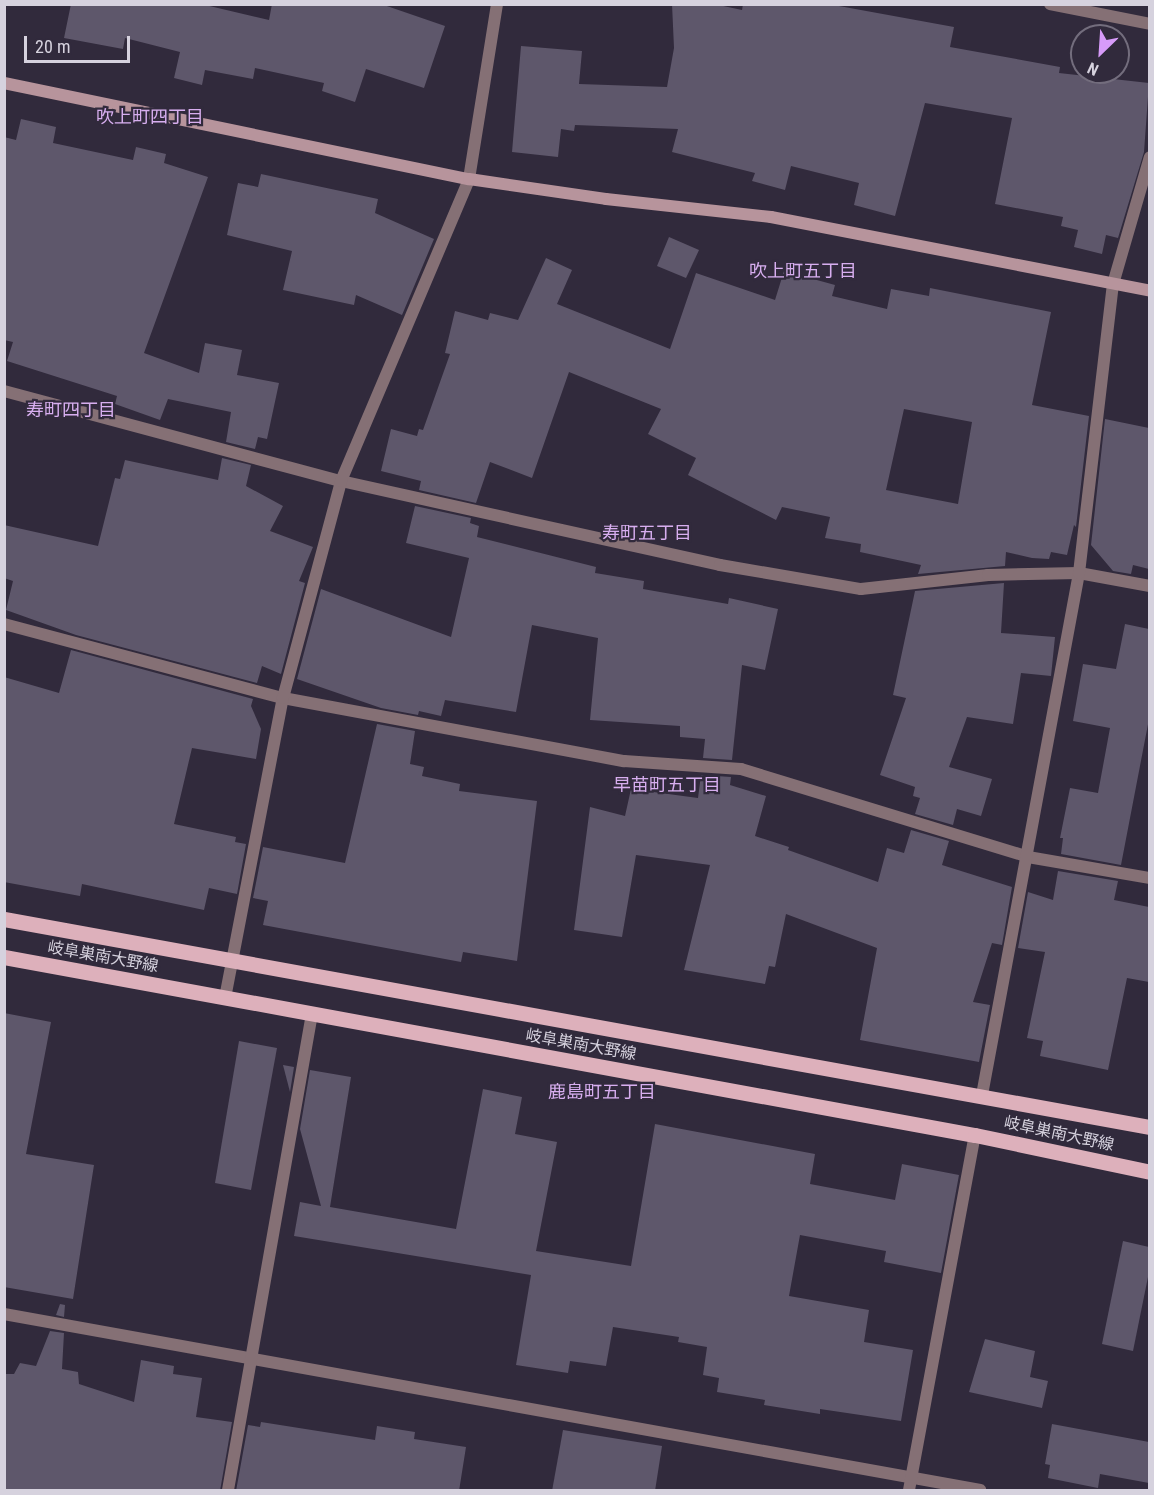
<!DOCTYPE html>
<html>
<head>
<meta charset="utf-8">
<style>
	body { margin:0 }
	#map { position:relative; width:1154px; height:1495px; overflow:hidden; background:#312a3c; font-family:"Roboto Condensed","Noto Sans JP",sans-serif }
	div>[style] { position:absolute }
	.building>* { inset:0; background:#5e576b }
	.street>* { height:12px; margin:-6px; padding:0 6px; transform-origin:6px; border-radius:6px; background:#857075 }
	.secondary>* { height:12px; margin:-6px; padding:0 6px; transform-origin:6px; border-radius:6px; background:#b7949c }
	.primary>* { height:15px; margin:-7.5px; padding:0 7.5px; transform-origin:7.5px; border-radius:7.5px; background:#ddb0bb }
	span { translate:-50% -50%; white-space:nowrap; text-align:center; line-height:1.15; -webkit-text-stroke:4.5px #312a3c; paint-order:stroke }
	.street-label { font-size:16px; color:#d6d2de }
	.neighbourhood-label { font-size:18px; color:#d7aeef }
	.frame { position:absolute; inset:0; border:6px solid #d6d2de; pointer-events:none }
	.north { position:absolute; left:1070px; top:24px; width:60px; height:60px; box-sizing:border-box; background:#312a3c; border:2px solid #736d7d; border-radius:50%; rotate:205deg; font-size:16px; font-weight:700; line-height:24px; text-align:center; color:#d6d2de }
	.north::after { content:''; display:block; margin:auto; width:21px; height:27px; background:#d79bf9; clip-path:polygon(50% 0,100% 100%,50% 72%,0 100%) }
	.scale { position:absolute; left:24px; top:36px; width:106px; height:27px; box-sizing:border-box; border:3px solid #d6d2de; border-top:0; padding-left:8px; font-size:18px; line-height:21px; white-space:nowrap; color:#d6d2de; -webkit-text-stroke:4px #312a3c; paint-order:stroke }
</style>
</head>
<body>
<div id="map">
	<div class="building">
		<div style="clip-path:polygon(71px 4px,201px 4px,269px 20px,272px 4px,381px 4px,445px 26px,424px 88px,366px 69px,355px 102px,322px 91px,324px 83px,255px 68px,253px 79px,205px 70px,202px 85px,174px 78px,180px 52px,125px 38px,123px 49px,64px 38px)"></div>
		<div style="clip-path:polygon(672px 4px,714px 4px,742px 10px,743px 4px,828px 4px,954px 27px,950px 47px,1060px 67px,1059px 73px,1149px 83px,1144px 152px,1118px 238px,1106px 235px,1102px 254px,1074px 247px,1078px 230px,1061px 226px,1063px 217px,995px 204px,1012px 118px,925px 103px,895px 216px,854px 205px,859px 183px,791px 166px,785px 190px,752px 181px,755px 173px,672px 152px,678px 129px,575px 125px,574px 131px,561px 129px,558px 157px,512px 152px,521px 46px,582px 51px,579px 84px,667px 87px,674px 48px)"></div>
		<div style="clip-path:polygon(21px 119px,56px 127px,53px 143px,133px 160px,136px 147px,166px 154px,164px 163px,208px 177px,144px 353px,199px 373px,205px 343px,242px 350px,237px 375px,279px 383px,267px 439px,258px 437px,255px 449px,226px 442px,231px 412px,168px 399px,160px 420px,115px 404px,117px 396px,7px 361px,13px 342px,4px 340px,4px 137px,16px 140px)"></div>
		<div style="clip-path:polygon(261px 174px,378px 199px,375px 213px,434px 239px,402px 315px,356px 295px,354px 305px,283px 290px,292px 251px,227px 235px,238px 183px,258px 187px)"></div>
		<div style="clip-path:polygon(669px 237px,699px 250px,686px 278px,657px 266px)"></div>
		<div style="clip-path:polygon(evenodd,546px 258px,572px 270px,557px 304px,670px 349px,696px 273px,775px 300px,784px 271px,835px 285px,832px 296px,887px 309px,891px 289px,929px 296px,930px 288px,1051px 312px,1032px 405px,1089px 416px,1076px 527px,1074px 525px,1067px 555px,1051px 552px,1049px 559px,1032px 558px,1006px 552px,1005px 566px,918px 574px,921px 565px,860px 552px,861px 544px,825px 538px,830px 517px,782px 507px,776px 520px,688px 475px,696px 458px,648px 434px,661px 409px,569px 372px,532px 478px,490px 462px,476px 503px,419px 490px,421px 481px,381px 471px,391px 429px,417px 436px,419px 429px,423px 430px,450px 354px,445px 353px,455px 311px,488px 320px,490px 313px,518px 320px,546px 258px,904px 409px,972px 422px,958px 504px,886px 490px,904px 409px)"></div>
		<div style="clip-path:polygon(1105px 419px,1149px 428px,1149px 569px,1133px 565px,1131px 574px,1113px 571px,1091px 545px)"></div>
		<div style="clip-path:polygon(222px 458px,251px 465px,246px 486px,283px 506px,270px 531px,313px 547px,299px 581px,305px 583px,281px 674px,262px 666px,257px 683px,76px 635px,6px 610px,13px 581px,4px 578px,4px 525px,98px 546px,115px 478px,120px 479px,125px 460px,218px 480px)"></div>
		<div style="clip-path:polygon(415px 506px,471px 518px,470px 523px,479px 526px,477px 537px,596px 567px,595px 573px,644px 581px,643px 589px,728px 604px,729px 598px,778px 609px,765px 670px,742px 665px,732px 760px,703px 758px,705px 739px,680px 737px,680px 726px,590px 720px,598px 638px,532px 625px,516px 712px,445px 700px,441px 716px,419px 711px,418px 715px,381px 708px,297px 679px,321px 589px,451px 637px,469px 558px,406px 543px)"></div>
		<div style="clip-path:polygon(1004px 583px,1001px 633px,1055px 637px,1051px 676px,1021px 673px,1013px 724px,967px 717px,949px 767px,992px 779px,981px 816px,957px 809px,953px 825px,915px 814px,920px 798px,913px 796px,915px 787px,880px 775px,906px 698px,893px 695px,915px 591px)"></div>
		<div style="clip-path:polygon(1125px 624px,1149px 629px,1149px 719px,1121px 865px,1061px 854px,1063px 838px,1060px 838px,1070px 788px,1098px 793px,1110px 728px,1073px 721px,1083px 664px,1116px 669px)"></div>
		<div style="clip-path:polygon(71px 650px,253px 699px,251px 706px,261px 729px,256px 759px,192px 748px,174px 824px,236px 837px,235px 842px,246px 844px,237px 894px,209px 888px,204px 910px,82px 884px,80px 896px,4px 882px,4px 677px,59px 693px)"></div>
		<div style="clip-path:polygon(377px 724px,415px 731px,410px 764px,424px 767px,422px 776px,460px 784px,459px 791px,537px 801px,517px 961px,463px 952px,461px 962px,263px 925px,268px 901px,253px 898px,263px 847px,345px 863px)"></div>
		<div style="clip-path:polygon(701px 775px,731px 777px,730px 785px,766px 796px,755px 836px,789px 847px,788px 850px,878px 882px,887px 848px,904px 853px,911px 830px,949px 841px,942px 865px,1012px 887px,1002px 945px,992px 943px,973px 1002px,990px 1005px,979px 1062px,860px 1040px,877px 948px,786px 914px,775px 967px,769px 966px,765px 984px,684px 970px,710px 865px,636px 855px,622px 937px,574px 930px,590px 807px,625px 816px,631px 789px,698px 798px)"></div>
		<div style="clip-path:polygon(1058px 871px,1118px 881px,1114px 900px,1149px 907px,1149px 982px,1127px 978px,1108px 1070px,1040px 1056px,1043px 1041px,1027px 1038px,1045px 952px,1018px 948px,1028px 892px,1053px 900px)"></div>
		<div style="clip-path:polygon(4px 1013px,51px 1022px,26px 1154px,94px 1165px,73px 1299px,4px 1287px)"></div>
		<div style="clip-path:polygon(239px 1041px,277px 1048px,251px 1190px,215px 1183px)"></div>
		<div style="clip-path:polygon(283px 1065px,294px 1067px,290px 1092px)"></div>
		<div style="clip-path:polygon(310px 1070px,351px 1077px,330px 1207px,456px 1229px,483px 1089px,522px 1097px,515px 1134px,557px 1142px,536px 1251px,631px 1266px,655px 1124px,815px 1154px,810px 1184px,895px 1200px,902px 1164px,959px 1175px,941px 1273px,884px 1262px,886px 1251px,800px 1235px,789px 1296px,869px 1310px,864px 1342px,913px 1350px,901px 1421px,820px 1409px,820px 1414px,764px 1405px,765px 1400px,717px 1392px,719px 1378px,703px 1375px,707px 1347px,678px 1342px,679px 1337px,613px 1327px,606px 1366px,570px 1361px,568px 1373px,516px 1365px,531px 1275px,294px 1236px,300px 1202px,321px 1206px,300px 1129px)"></div>
		<div style="clip-path:polygon(1123px 1241px,1149px 1247px,1149px 1272px,1133px 1351px,1102px 1344px)"></div>
		<div style="clip-path:polygon(60px 1304px,65px 1305px,64px 1317px,56px 1315px)"></div>
		<div style="clip-path:polygon(50px 1331px,64px 1333px,62px 1369px,78px 1372px,79px 1384px,134px 1402px,141px 1360px,174px 1366px,173px 1374px,202px 1378px,196px 1417px,232px 1422px,220px 1491px,4px 1491px,4px 1374px,14px 1374px,20px 1363px,36px 1366px)"></div>
		<div style="clip-path:polygon(985px 1339px,1035px 1351px,1030px 1377px,1048px 1381px,1042px 1408px,969px 1392px)"></div>
		<div style="clip-path:polygon(261px 1422px,375px 1440px,377px 1426px,415px 1432px,414px 1439px,466px 1447px,459px 1491px,236px 1491px,248px 1425px,260px 1427px)"></div>
		<div style="clip-path:polygon(1052px 1424px,1149px 1442px,1149px 1483px,1100px 1474px,1098px 1488px,1048px 1478px,1050px 1465px,1045px 1464px)"></div>
		<div style="clip-path:polygon(563px 1430px,662px 1446px,655px 1491px,552px 1491px)"></div>
	</div>
	<div class="street">
		<div style="left:1050px;top:4px;width:102px;rotate:11.3deg"></div>
		<div style="left:4px;top:391px;width:349px;rotate:15deg"></div>
		<div style="left:341px;top:481px;width:388px;rotate:12.5deg"></div>
		<div style="left:720px;top:565px;width:143px;rotate:9.7deg"></div>
		<div style="left:861px;top:589px;width:128px;rotate:-6.3deg"></div>
		<div style="left:988px;top:575px;width:91px;rotate:-1.3deg"></div>
		<div style="left:1079px;top:573px;width:72px;rotate:10.4deg"></div>
		<div style="left:4px;top:624px;width:289px;rotate:14.9deg"></div>
		<div style="left:283px;top:698px;width:347px;rotate:10.5deg"></div>
		<div style="left:624px;top:761px;width:117px;rotate:3.9deg"></div>
		<div style="left:741px;top:769px;width:300px;rotate:17deg"></div>
		<div style="left:1028px;top:857px;width:124px;rotate:9.8deg"></div>
		<div style="left:225px;top:998px;width:306px;rotate:-79.1deg"></div>
		<div style="left:283px;top:698px;width:225px;rotate:-75deg"></div>
		<div style="left:341px;top:481px;width:328px;rotate:-67deg"></div>
		<div style="left:469px;top:179px;width:177px;rotate:-80.9deg"></div>
		<div style="left:982px;top:1095px;width:531px;rotate:-79.47deg"></div>
		<div style="left:1079px;top:573px;width:291px;rotate:-83.3deg"></div>
		<div style="left:1113px;top:284px;width:132px;rotate:-73.8deg"></div>
		<div style="left:4px;top:1314px;width:992px;rotate:10.22deg"></div>
		<div style="left:228px;top:1490px;width:483px;rotate:-80deg"></div>
		<div style="left:909px;top:1490px;width:361px;rotate:-79.5deg"></div>
	</div>
	<div class="secondary">
		<div style="left:4px;top:83px;width:475px;rotate:11.7deg"></div>
		<div style="left:469px;top:179px;width:138px;rotate:8.3deg"></div>
		<div style="left:606px;top:199px;width:166px;rotate:6.2deg"></div>
		<div style="left:771px;top:217px;width:386px;rotate:11deg"></div>
	</div>
	<div class="primary">
		<div style="left:4px;top:919px;width:1165px;rotate:10.29deg"></div>
		<div style="left:4px;top:957px;width:987px;rotate:10.39deg"></div>
		<div style="left:975px;top:1135px;width:179px;rotate:11.9deg"></div>
	</div>
	<div class="street-label">
		<span style="left:103px;top:957px;rotate:10deg">岐阜巣南大野線</span>
		<span style="left:581px;top:1045px;rotate:10deg">岐阜巣南大野線</span>
		<span style="left:1059px;top:1134px;rotate:12deg">岐阜巣南大野線</span>
	</div>
	<div class="neighbourhood-label">
		<span style="left:150px;top:117px">吹上町四丁目</span>
		<span style="left:803px;top:271px">吹上町五丁目</span>
		<span style="left:71px;top:410px">寿町四丁目</span>
		<span style="left:647px;top:533px">寿町五丁目</span>
		<span style="left:667px;top:785px">早苗町五丁目</span>
		<span style="left:602px;top:1092px">鹿島町五丁目</span>
	</div>
	<div class="frame"></div>
	<div class="north">N</div>
	<div class="scale">20 m</div>
</div>
</body>
</html>
